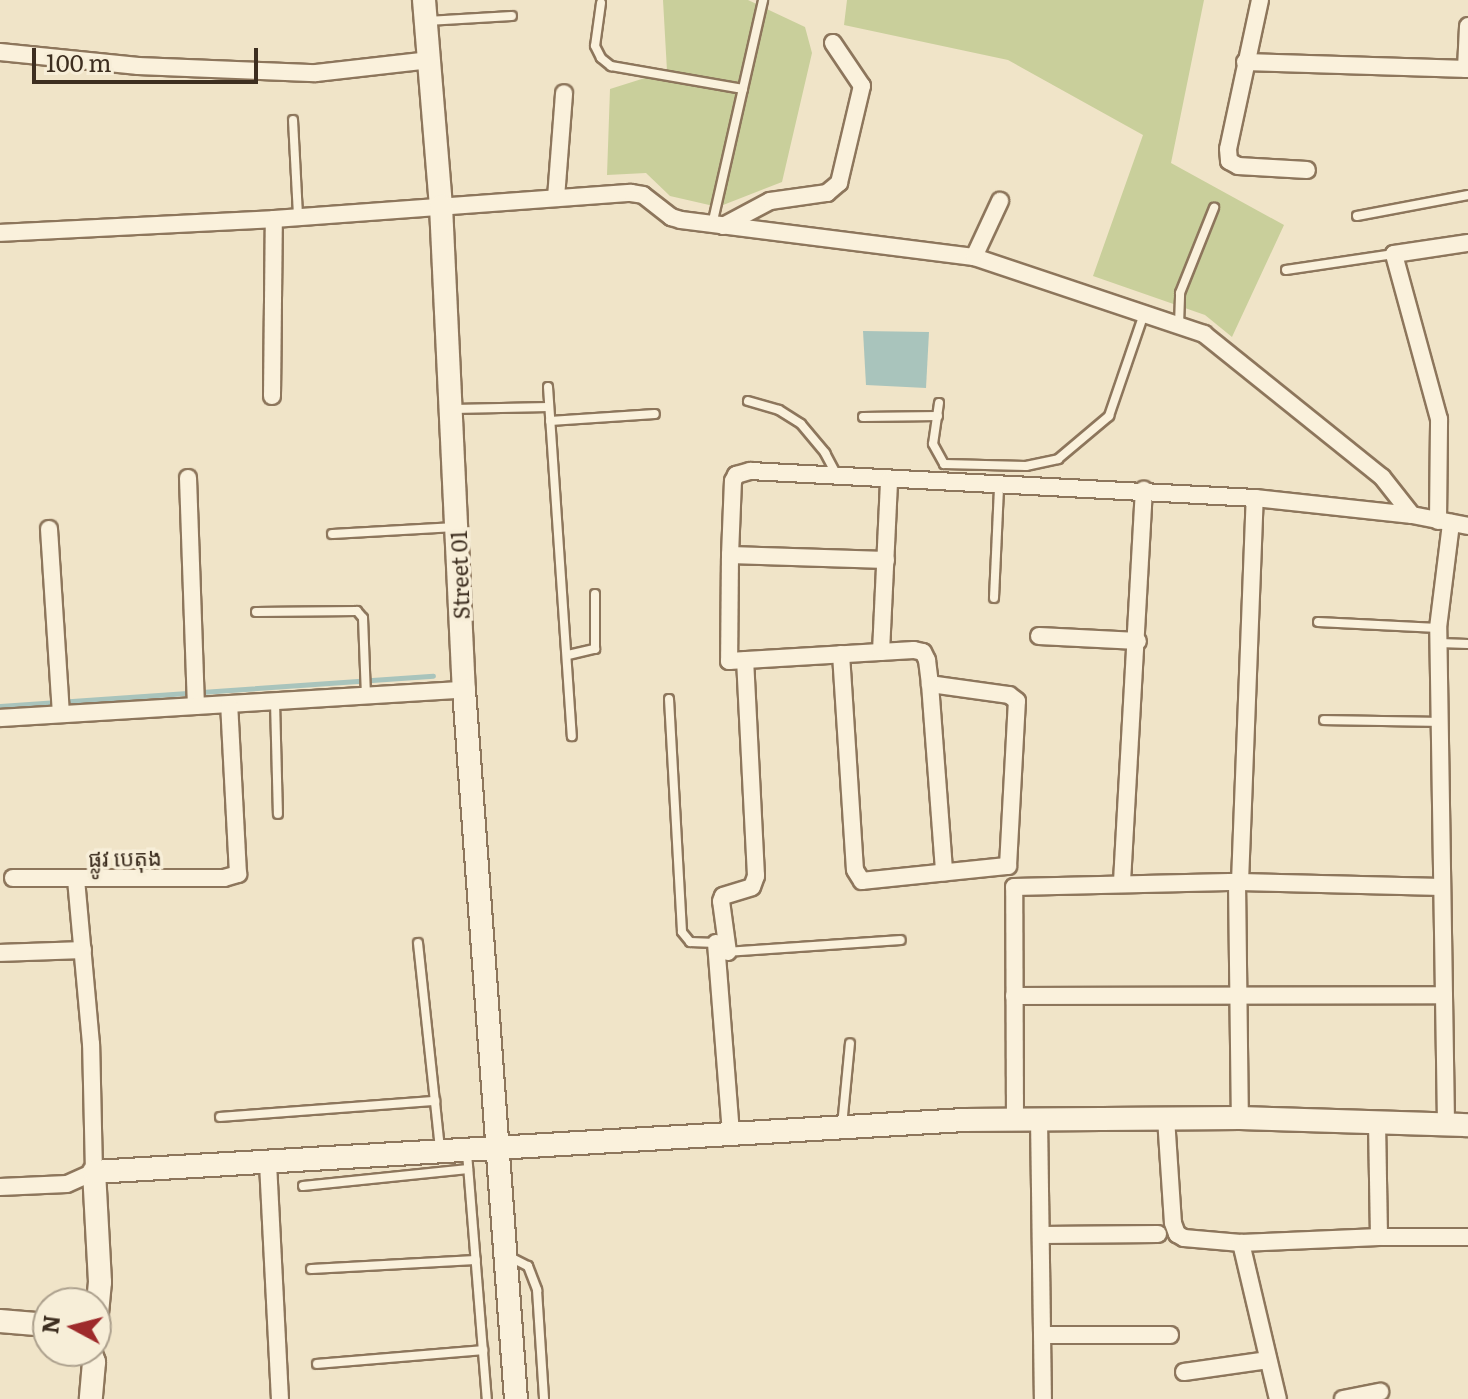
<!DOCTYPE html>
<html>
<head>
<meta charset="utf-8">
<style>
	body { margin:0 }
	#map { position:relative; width:1468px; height:1399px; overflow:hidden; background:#f0e4c8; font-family:Literata,"Noto Sans Khmer",serif }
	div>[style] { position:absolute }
	.green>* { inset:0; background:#c9cf9b }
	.water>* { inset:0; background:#a9c4bc }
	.stream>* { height:5px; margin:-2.5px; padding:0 2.5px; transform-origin:2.5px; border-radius:2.5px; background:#a9c4bc }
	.roads { filter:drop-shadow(2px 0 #8d765c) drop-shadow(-2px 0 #8d765c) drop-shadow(0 2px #8d765c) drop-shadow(0 -2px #8d765c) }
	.lane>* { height:8px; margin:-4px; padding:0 4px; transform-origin:4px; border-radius:4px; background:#faf1dc }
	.street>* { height:16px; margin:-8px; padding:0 8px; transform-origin:8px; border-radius:8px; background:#faf1dc }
	.secondary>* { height:22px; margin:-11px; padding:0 11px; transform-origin:11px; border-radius:11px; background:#faf1dc }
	span { translate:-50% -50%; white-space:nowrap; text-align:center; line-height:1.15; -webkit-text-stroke:7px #f7eed8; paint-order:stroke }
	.street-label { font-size:22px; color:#3d2e20 }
	.north { position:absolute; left:32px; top:1287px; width:80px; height:80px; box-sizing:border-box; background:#f7eed8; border:2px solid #ada18e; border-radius:50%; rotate:277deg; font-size:22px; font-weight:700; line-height:32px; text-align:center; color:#3d2e20 }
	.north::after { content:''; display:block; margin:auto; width:28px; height:36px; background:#9e2a2b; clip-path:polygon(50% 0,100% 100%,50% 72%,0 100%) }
	.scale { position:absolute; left:32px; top:48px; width:226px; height:36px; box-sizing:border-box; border:4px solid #3d2e20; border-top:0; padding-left:10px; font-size:24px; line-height:28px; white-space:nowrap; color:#3d2e20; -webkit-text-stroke:6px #f7eed8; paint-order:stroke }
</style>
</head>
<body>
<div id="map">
	<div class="green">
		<div style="clip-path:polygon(663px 0,748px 0,805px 27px,812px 53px,782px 182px,718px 207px,670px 196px,646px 173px,607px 175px,610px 89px,667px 71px)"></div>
		<div style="clip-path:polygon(847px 0,1204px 0,1171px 163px,1284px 225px,1232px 337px,1205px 315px,1093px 276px,1143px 135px,1008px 60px,844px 25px)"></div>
	</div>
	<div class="water">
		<div style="clip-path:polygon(863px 331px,929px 332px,926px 388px,866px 385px)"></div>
	</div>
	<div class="stream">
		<div style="left:0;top:706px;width:434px;rotate:-4deg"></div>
	</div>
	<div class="roads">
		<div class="lane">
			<div style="left:601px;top:3px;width:43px;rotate:97.9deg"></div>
			<div style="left:595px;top:46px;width:13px;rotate:63deg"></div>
			<div style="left:601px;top:58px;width:13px;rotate:39deg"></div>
			<div style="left:611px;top:66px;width:134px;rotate:9.9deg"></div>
			<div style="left:427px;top:21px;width:85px;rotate:-3.4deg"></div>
			<div style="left:293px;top:120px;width:97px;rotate:87deg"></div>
			<div style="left:1357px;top:216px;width:113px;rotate:-10.7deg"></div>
			<div style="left:712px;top:225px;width:231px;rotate:-77.2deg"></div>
			<div style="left:1286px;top:270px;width:109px;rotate:-8.4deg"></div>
			<div style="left:1179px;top:325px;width:32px;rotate:-88deg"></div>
			<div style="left:1180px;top:293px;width:92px;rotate:-68.2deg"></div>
			<div style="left:548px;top:387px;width:350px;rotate:86.1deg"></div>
			<div style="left:748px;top:401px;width:32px;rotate:16deg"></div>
			<div style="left:779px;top:410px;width:26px;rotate:32deg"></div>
			<div style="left:801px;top:424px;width:38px;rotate:50deg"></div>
			<div style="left:825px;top:453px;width:26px;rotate:62deg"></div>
			<div style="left:939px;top:403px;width:41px;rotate:98.3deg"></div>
			<div style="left:933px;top:444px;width:23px;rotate:61deg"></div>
			<div style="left:944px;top:464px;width:82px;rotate:1.4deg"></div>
			<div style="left:1026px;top:466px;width:33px;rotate:-12deg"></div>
			<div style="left:1058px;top:459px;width:67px;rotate:-40.1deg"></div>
			<div style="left:1109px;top:416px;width:108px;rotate:-71.1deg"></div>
			<div style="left:453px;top:409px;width:96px;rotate:-1.2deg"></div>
			<div style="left:863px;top:417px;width:75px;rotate:-0.8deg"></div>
			<div style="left:550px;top:421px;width:105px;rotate:-3.8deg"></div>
			<div style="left:332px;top:534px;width:124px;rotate:-3.2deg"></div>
			<div style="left:994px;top:598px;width:112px;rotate:-87.4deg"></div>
			<div style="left:256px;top:612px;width:101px;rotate:-0.6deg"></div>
			<div style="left:357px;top:611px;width:9px;rotate:49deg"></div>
			<div style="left:363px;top:618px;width:77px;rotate:87.8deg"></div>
			<div style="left:1318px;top:622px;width:120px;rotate:2.9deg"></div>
			<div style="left:1439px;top:643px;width:29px;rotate:2deg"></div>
			<div style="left:568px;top:655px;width:28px;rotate:-13deg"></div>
			<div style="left:595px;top:649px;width:55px;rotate:-90deg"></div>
			<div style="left:669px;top:699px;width:233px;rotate:86.8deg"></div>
			<div style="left:682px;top:932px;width:13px;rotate:51deg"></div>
			<div style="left:690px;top:942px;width:26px;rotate:2deg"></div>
			<div style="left:275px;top:702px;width:112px;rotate:88.5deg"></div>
			<div style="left:1324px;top:720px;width:116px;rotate:1deg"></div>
			<div style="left:418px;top:943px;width:207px;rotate:83.9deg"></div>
			<div style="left:726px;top:952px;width:175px;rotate:-3.9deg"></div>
			<div style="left:220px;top:1117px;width:216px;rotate:-4.3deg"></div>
			<div style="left:842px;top:1126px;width:83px;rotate:-84.5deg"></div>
			<div style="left:467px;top:1153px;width:247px;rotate:85.4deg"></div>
			<div style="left:303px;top:1186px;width:166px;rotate:-5.9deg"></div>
			<div style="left:510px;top:1257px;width:20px;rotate:27deg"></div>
			<div style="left:528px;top:1266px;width:26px;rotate:69deg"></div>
			<div style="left:537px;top:1290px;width:109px;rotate:86.3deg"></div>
			<div style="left:311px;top:1269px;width:165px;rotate:-3.1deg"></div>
			<div style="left:317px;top:1364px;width:167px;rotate:-4.8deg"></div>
		</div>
		<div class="street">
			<div style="left:1260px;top:0;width:152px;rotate:102.1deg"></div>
			<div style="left:1228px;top:149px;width:12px;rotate:85deg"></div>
			<div style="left:1229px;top:161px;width:10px;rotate:29deg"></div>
			<div style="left:1238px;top:166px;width:69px;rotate:3.3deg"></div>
			<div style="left:0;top:52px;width:139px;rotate:5.8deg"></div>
			<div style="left:138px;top:66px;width:178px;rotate:2.3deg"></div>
			<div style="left:316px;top:73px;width:115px;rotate:-6.5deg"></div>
			<div style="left:1245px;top:62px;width:223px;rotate:1.8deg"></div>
			<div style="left:1466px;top:69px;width:43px;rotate:-87.3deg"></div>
			<div style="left:556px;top:198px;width:105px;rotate:-85.6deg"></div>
			<div style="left:723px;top:226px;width:53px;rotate:-28deg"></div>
			<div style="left:770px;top:201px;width:58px;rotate:-8deg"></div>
			<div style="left:827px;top:193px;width:16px;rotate:-40deg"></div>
			<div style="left:839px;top:183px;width:100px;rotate:-76.7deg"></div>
			<div style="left:862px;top:86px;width:52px;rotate:-124deg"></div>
			<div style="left:0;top:233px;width:274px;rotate:-2.9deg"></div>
			<div style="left:274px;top:219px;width:358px;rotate:-4.2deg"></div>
			<div style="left:631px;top:193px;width:12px;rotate:9deg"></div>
			<div style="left:643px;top:195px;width:36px;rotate:38deg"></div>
			<div style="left:671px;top:217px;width:10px;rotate:17deg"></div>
			<div style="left:681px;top:220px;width:295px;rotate:7.2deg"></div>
			<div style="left:974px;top:257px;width:243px;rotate:18.5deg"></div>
			<div style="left:1204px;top:334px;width:228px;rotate:38.8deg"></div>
			<div style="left:1382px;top:477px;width:48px;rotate:51.7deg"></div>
			<div style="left:974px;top:257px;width:62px;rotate:-65.1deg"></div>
			<div style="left:272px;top:396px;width:177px;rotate:-89.4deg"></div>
			<div style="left:188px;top:478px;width:228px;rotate:88deg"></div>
			<div style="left:1438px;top:521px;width:102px;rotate:-89.4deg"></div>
			<div style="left:1439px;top:419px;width:171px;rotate:-105.3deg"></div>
			<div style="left:1394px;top:254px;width:75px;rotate:-8.5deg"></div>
			<div style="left:49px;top:529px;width:185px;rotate:86.3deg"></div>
			<div style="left:730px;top:555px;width:74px;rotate:-87.7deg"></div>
			<div style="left:733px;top:481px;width:7px;rotate:-63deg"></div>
			<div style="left:736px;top:475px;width:15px;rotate:-16deg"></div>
			<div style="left:750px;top:471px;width:506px;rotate:3.06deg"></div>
			<div style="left:1255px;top:498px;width:158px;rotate:6.2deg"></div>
			<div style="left:1412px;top:515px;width:57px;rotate:11.1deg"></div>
			<div style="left:886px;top:560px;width:156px;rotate:-178.2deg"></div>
			<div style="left:730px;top:555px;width:106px;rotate:90.5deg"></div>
			<div style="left:729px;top:661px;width:185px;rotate:-3.4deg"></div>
			<div style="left:914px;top:650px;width:9px;rotate:13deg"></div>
			<div style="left:923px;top:652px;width:9px;rotate:63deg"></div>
			<div style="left:927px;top:660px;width:24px;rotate:83deg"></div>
			<div style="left:1039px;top:636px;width:99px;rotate:2.9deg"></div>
			<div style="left:881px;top:652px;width:172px;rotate:-87.3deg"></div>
			<div style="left:841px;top:654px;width:216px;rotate:86.3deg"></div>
			<div style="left:855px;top:870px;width:13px;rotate:58deg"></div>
			<div style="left:862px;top:881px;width:147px;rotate:-5.9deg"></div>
			<div style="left:1008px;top:866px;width:165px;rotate:-86.9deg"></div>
			<div style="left:1017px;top:701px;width:10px;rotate:-143deg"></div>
			<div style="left:1009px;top:695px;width:80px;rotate:-172.1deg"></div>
			<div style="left:930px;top:684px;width:189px;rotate:85.7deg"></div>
			<div style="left:0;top:718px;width:465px;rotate:-3.5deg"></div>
			<div style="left:13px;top:878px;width:211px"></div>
			<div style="left:224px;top:878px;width:15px;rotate:-16deg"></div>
			<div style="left:238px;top:874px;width:169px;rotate:-93deg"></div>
			<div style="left:1122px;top:882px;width:393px;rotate:-86.8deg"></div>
			<div style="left:1237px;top:882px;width:236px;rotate:89.3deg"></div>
			<div style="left:1240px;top:882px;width:384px;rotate:-87.8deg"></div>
			<div style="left:716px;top:943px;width:193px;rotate:85.5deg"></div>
			<div style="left:728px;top:952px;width:51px;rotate:-97.8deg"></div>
			<div style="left:721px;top:901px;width:5px;rotate:-68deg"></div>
			<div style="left:723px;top:896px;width:30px;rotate:-17deg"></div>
			<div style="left:752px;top:887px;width:12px;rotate:-70deg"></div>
			<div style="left:756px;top:876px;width:216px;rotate:-92.9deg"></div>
			<div style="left:0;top:953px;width:83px;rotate:-2.1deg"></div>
			<div style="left:1014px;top:996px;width:430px;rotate:-0.1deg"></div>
			<div style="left:1039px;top:1118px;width:281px;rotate:89.2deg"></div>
			<div style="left:1166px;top:1118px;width:105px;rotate:86.2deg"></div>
			<div style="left:1173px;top:1223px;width:12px;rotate:70deg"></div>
			<div style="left:1177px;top:1234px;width:8px;rotate:30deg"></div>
			<div style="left:1184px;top:1238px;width:57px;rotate:5deg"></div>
			<div style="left:1241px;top:1243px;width:138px;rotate:-2.5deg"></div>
			<div style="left:1379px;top:1237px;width:89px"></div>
			<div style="left:1015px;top:1119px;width:232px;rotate:-90.2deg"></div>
			<div style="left:1014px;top:887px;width:226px;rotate:-1.3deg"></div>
			<div style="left:1240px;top:882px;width:202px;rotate:1.4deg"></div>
			<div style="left:1377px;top:1122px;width:115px;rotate:89deg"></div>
			<div style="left:1446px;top:1123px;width:495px;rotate:-90.9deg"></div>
			<div style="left:1438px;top:628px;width:106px;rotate:-82.9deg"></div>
			<div style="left:268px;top:1163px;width:236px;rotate:87.1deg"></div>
			<div style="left:0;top:1187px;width:67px;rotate:-2.6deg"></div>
			<div style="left:67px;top:1184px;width:30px;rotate:-24deg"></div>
			<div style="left:94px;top:1172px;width:128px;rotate:-91.3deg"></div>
			<div style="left:91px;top:1044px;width:166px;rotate:-95.2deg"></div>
			<div style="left:1041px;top:1235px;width:117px;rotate:-0.5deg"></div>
			<div style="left:1241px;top:1243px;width:160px;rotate:76.7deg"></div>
			<div style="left:1042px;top:1335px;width:128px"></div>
			<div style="left:1184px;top:1372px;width:85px;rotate:-8.1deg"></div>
			<div style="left:1343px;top:1399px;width:38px;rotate:-11deg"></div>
		</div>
		<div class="secondary">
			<div style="left:424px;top:0;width:207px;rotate:85.3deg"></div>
			<div style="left:441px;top:206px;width:485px;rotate:87.3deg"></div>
			<div style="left:464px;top:690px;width:711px;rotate:85.81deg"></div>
			<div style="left:0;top:1321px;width:48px;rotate:4.8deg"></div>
			<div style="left:96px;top:1324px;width:42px;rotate:-84.6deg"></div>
			<div style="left:100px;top:1282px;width:110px;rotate:-93.1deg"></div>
			<div style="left:94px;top:1172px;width:872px;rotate:-3.42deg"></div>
			<div style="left:964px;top:1120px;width:276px;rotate:-0.4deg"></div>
			<div style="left:1240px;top:1118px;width:228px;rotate:1.8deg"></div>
			<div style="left:90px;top:1351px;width:12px;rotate:70deg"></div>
			<div style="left:94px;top:1362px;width:37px;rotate:95deg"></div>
		</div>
	</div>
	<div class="street-label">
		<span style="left:459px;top:575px;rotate:-92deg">Street 01</span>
		<span style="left:125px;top:857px;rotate:-1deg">ផ្លូវ បេតុង</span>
	</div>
	<div class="north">N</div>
	<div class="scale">100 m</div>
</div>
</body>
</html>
